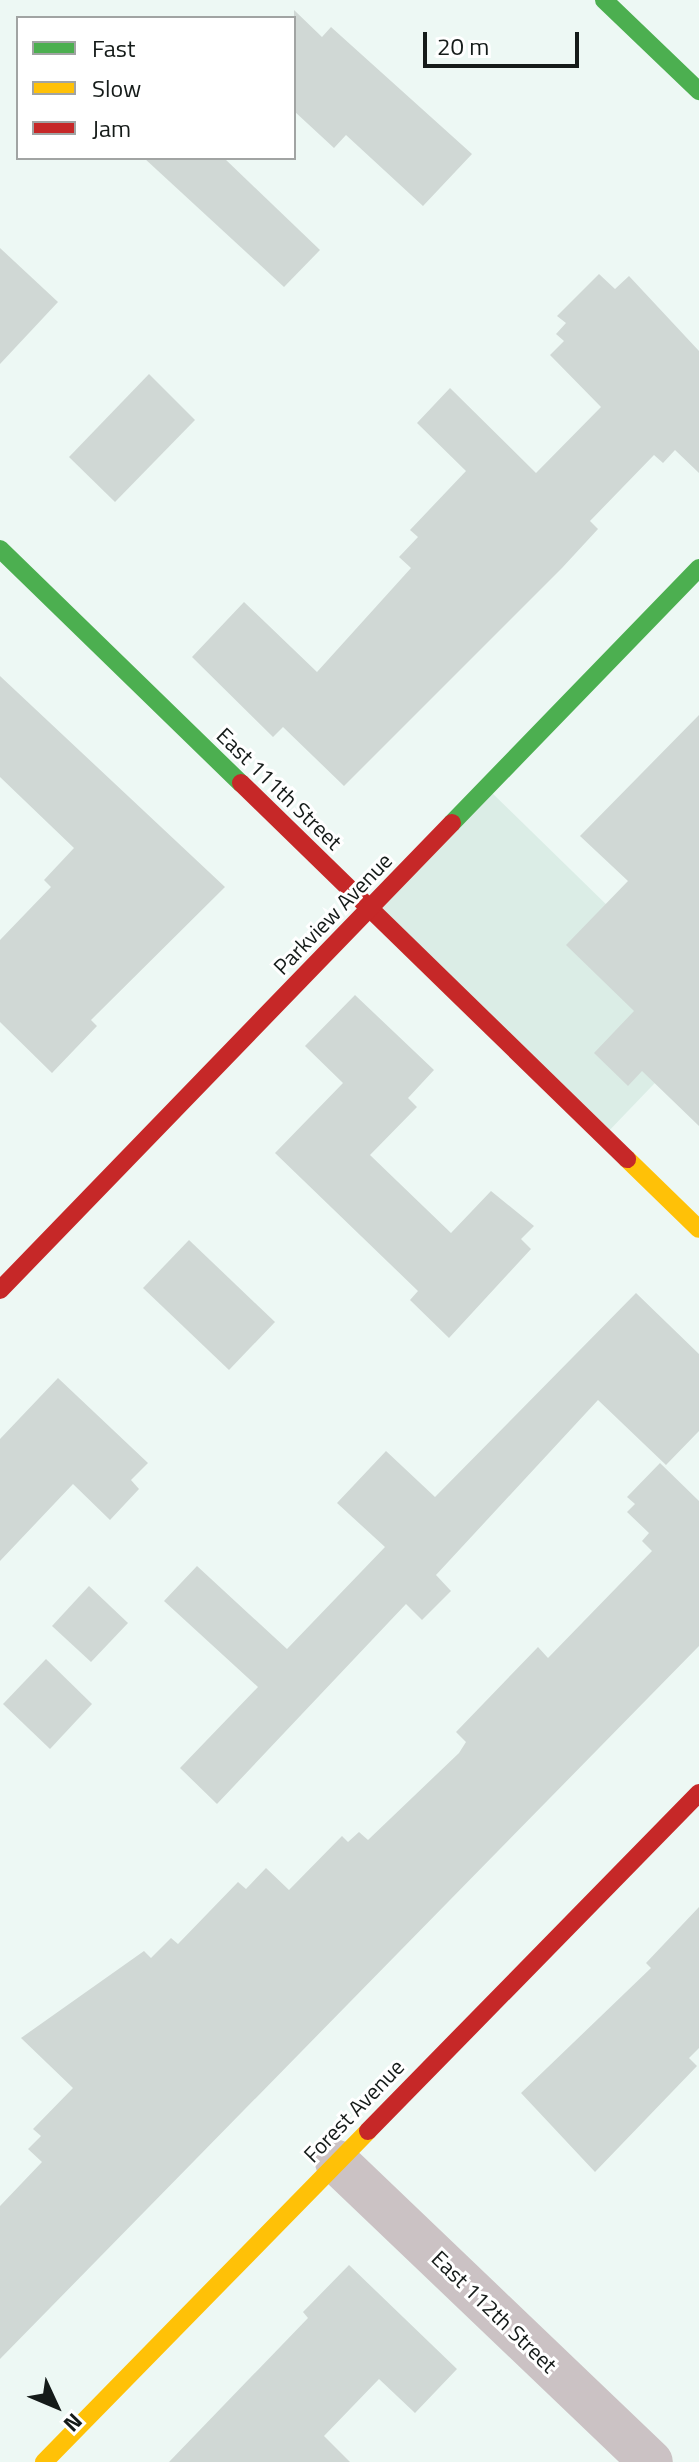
<!DOCTYPE html>
<html>
<head>
<meta charset="utf-8">
<style>
	body { margin:0 }
	#map { position:relative; width:699px; height:2462px; overflow:hidden; background:#edf8f4; font-family:"Titillium Web",sans-serif }
	div>[style] { position:absolute }
	.built>* { inset:0; background:#dbede6 }
	.building>* { inset:0; background:#d0d8d5 }
	.street>* { height:44px; margin:-22px; padding:0 22px; transform-origin:22px; border-radius:22px; background:#cbc2c4 }
	.fast>* { height:18px; margin:-9px; padding:0 9px; transform-origin:9px; border-radius:9px; background:#4caf50 }
	.slow>* { height:18px; margin:-9px; padding:0 9px; transform-origin:9px; border-radius:9px; background:#ffc107 }
	.jam>* { height:18px; margin:-9px; padding:0 9px; transform-origin:9px; border-radius:9px; background:#c62828 }
	span { translate:-50% -50%; white-space:nowrap; text-align:center; line-height:1.15; -webkit-text-stroke:6px #fff; paint-order:stroke }
	.street-label { font-size:22px; color:#151b19 }
	.legend { position:absolute; left:16px; top:16px; width:280px; height:144px; box-sizing:border-box; background:#fff; border:2px solid #a1a4a3; margin:0; padding:10px 14px; list-style:none; font-size:24px; color:#151b19 }
	.legend li { display:flex; align-items:center; gap:16px; height:40px }
	.legend b { width:40px; border:2px solid #a1a4a3 }
	.north { position:absolute; left:16px; top:2366px; width:80px; height:80px; -webkit-text-stroke:6px #fff; paint-order:stroke; rotate:134deg; font-size:22px; font-weight:700; line-height:32px; text-align:center; color:#151b19 }
	.north::after { content:''; display:block; margin:auto; width:28px; height:36px; background:#151b19; clip-path:polygon(50% 0,100% 100%,50% 72%,0 100%) }
	.scale { position:absolute; left:423px; top:32px; width:156px; height:36px; box-sizing:border-box; border:4px solid #151b19; border-top:0; padding-left:10px; font-size:24px; line-height:28px; white-space:nowrap; color:#151b19; -webkit-text-stroke:6px #fff; paint-order:stroke }
</style>
</head>
<body>
<div id="map">
	<div class="built">
		<div style="clip-path:polygon(488px 789px,699px 995px,699px 1037px,604px 1136px,370px 911px)"></div>
	</div>
	<div class="building">
		<div style="clip-path:polygon(294px 10px,322px 37px,331px 27px,472px 154px,423px 206px,346px 135px,334px 148px,294px 111px)"></div>
		<div style="clip-path:polygon(144px 158px,224px 158px,320px 250px,284px 287px)"></div>
		<div style="clip-path:polygon(0 248px,58px 302px,0 364px)"></div>
		<div style="clip-path:polygon(599px 274px,615px 289px,629px 276px,699px 351px,699px 473px,675px 450px,663px 463px,654px 455px,590px 521px,598px 529px,562px 568px,344px 786px,283px 727px,273px 737px,192px 657px,244px 602px,317px 672px,411px 568px,399px 557px,418px 537px,410px 530px,466px 471px,417px 423px,450px 388px,536px 473px,601px 407px,550px 355px,564px 341px,556px 334px,566px 323px,557px 316px)"></div>
		<div style="clip-path:polygon(149px 374px,195px 420px,115px 502px,69px 457px)"></div>
		<div style="clip-path:polygon(0 676px,225px 887px,91px 1020px,97px 1026px,52px 1073px,0 1022px,0 940px,51px 887px,44px 880px,74px 848px,0 777px)"></div>
		<div style="clip-path:polygon(699px 715px,699px 1126px,642px 1071px,628px 1086px,594px 1053px,634px 1011px,566px 945px,628px 881px,580px 836px)"></div>
		<div style="clip-path:polygon(355px 995px,434px 1070px,408px 1098px,417px 1107px,370px 1155px,451px 1233px,491px 1191px,534px 1226px,521px 1239px,531px 1249px,449px 1338px,410px 1300px,418px 1291px,275px 1153px,343px 1083px,305px 1046px)"></div>
		<div style="clip-path:polygon(189px 1240px,275px 1322px,229px 1370px,143px 1288px)"></div>
		<div style="clip-path:polygon(636px 1293px,699px 1354px,699px 1431px,666px 1465px,598px 1400px,436px 1575px,451px 1591px,422px 1620px,406px 1604px,217px 1804px,180px 1768px,258px 1687px,164px 1601px,197px 1566px,287px 1649px,385px 1547px,337px 1503px,386px 1451px,435px 1497px)"></div>
		<div style="clip-path:polygon(58px 1378px,148px 1463px,131px 1480px,139px 1489px,110px 1520px,73px 1484px,0 1561px,0 1439px)"></div>
		<div style="clip-path:polygon(660px 1463px,699px 1501px,699px 1646px,0 2359px,0 2206px,42px 2162px,28px 2149px,41px 2136px,33px 2129px,73px 2088px,21px 2038px,144px 1951px,151px 1958px,171px 1938px,178px 1944px,238px 1882px,246px 1889px,266px 1868px,289px 1890px,342px 1836px,348px 1842px,359px 1832px,368px 1840px,459px 1753px,466px 1742px,456px 1732px,538px 1647px,548px 1658px,652px 1551px,642px 1541px,649px 1533px,627px 1512px,635px 1504px,627px 1497px)"></div>
		<div style="clip-path:polygon(89px 1586px,128px 1623px,91px 1662px,52px 1626px)"></div>
		<div style="clip-path:polygon(46px 1659px,92px 1704px,50px 1749px,3px 1704px)"></div>
		<div style="clip-path:polygon(699px 1907px,699px 2048px,689px 2058px,697px 2066px,595px 2172px,521px 2093px,651px 1968px,646px 1963px)"></div>
		<div style="clip-path:polygon(349px 2265px,457px 2369px,415px 2413px,379px 2379px,324px 2436px,350px 2462px,169px 2462px,308px 2318px,303px 2312px)"></div>
	</div>
	<div class="street">
		<div style="left:337px;top:2162px;width:434px;rotate:43.7deg"></div>
	</div>
	<div class="fast">
		<div style="left:604px;top:0;width:132px;rotate:43.8deg"></div>
		<div style="left:0;top:549px;width:336px;rotate:44.2deg"></div>
		<div style="left:452px;top:823px;width:355px;rotate:-45.9deg"></div>
	</div>
	<div class="slow">
		<div style="left:627px;top:1159px;width:100px;rotate:44.2deg"></div>
		<div style="left:44px;top:2462px;width:463px;rotate:-45.6deg"></div>
	</div>
	<div class="jam">
		<div style="left:241px;top:783px;width:539px;rotate:44.25deg"></div>
		<div style="left:0;top:1290px;width:650px;rotate:-45.94deg"></div>
		<div style="left:368px;top:2131px;width:473px;rotate:-45.6deg"></div>
	</div>
	<div class="street-label">
		<span style="left:279px;top:789px;rotate:44deg">East 111th Street</span>
		<span style="left:333px;top:914px;rotate:-46deg">Parkview Avenue</span>
		<span style="left:354px;top:2111px;rotate:-46deg">Forest Avenue</span>
		<span style="left:494px;top:2312px;rotate:44deg">East 112th Street</span>
	</div>
	<ul class="legend">
	<li><b style="height:10px;background:#4caf50"></b>Fast</li>
	<li><b style="height:10px;background:#ffc107"></b>Slow</li>
	<li><b style="height:10px;background:#c62828"></b>Jam</li>
	</ul>
	<div class="north">N</div>
	<div class="scale">20 m</div>
</div>
</body>
</html>
